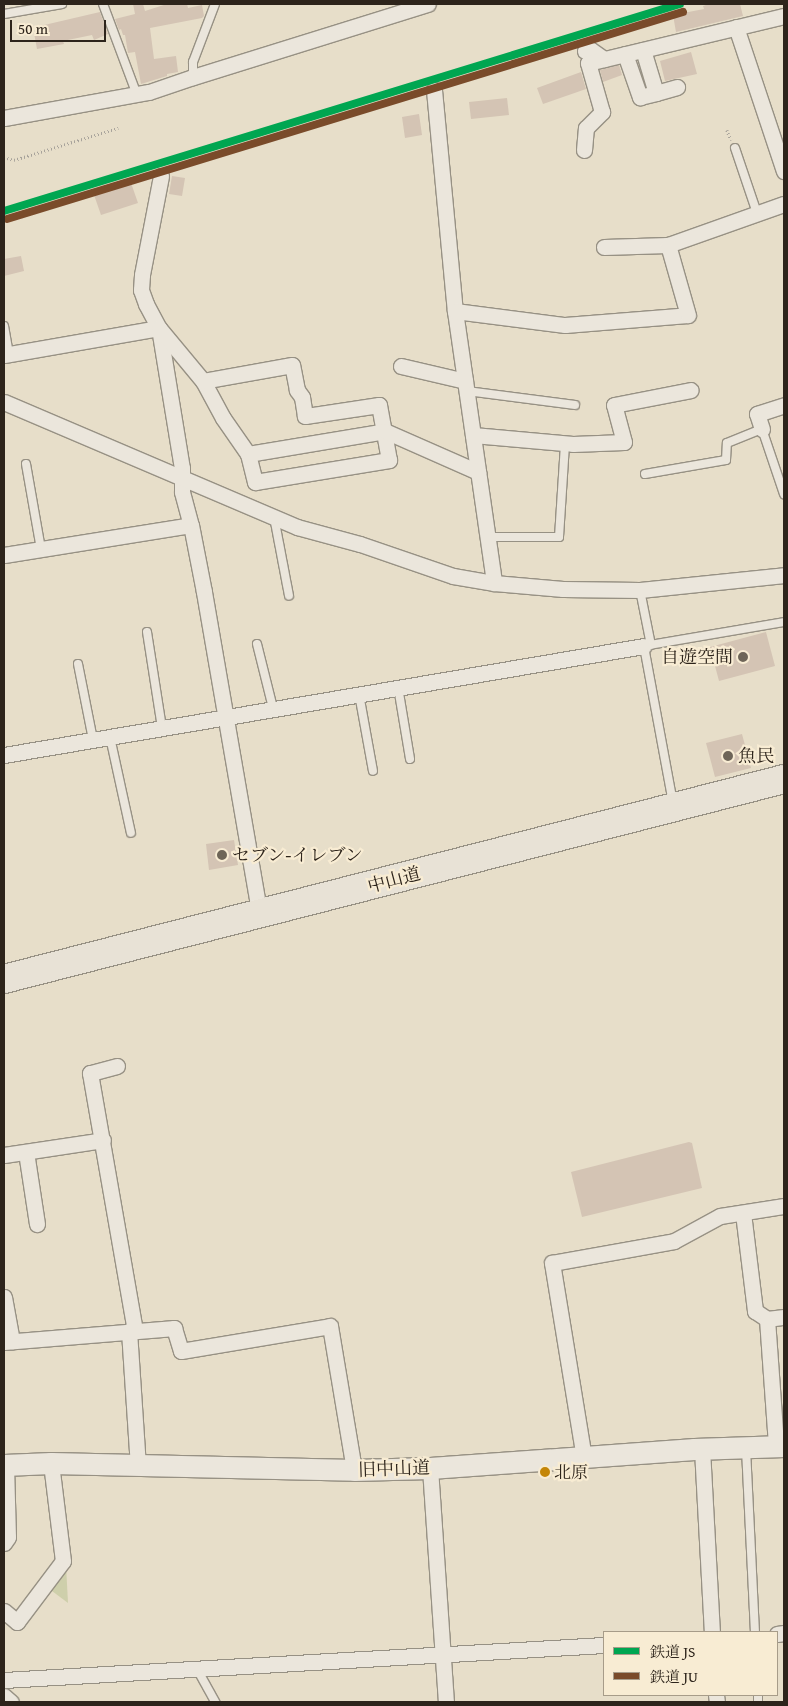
<!DOCTYPE html>
<html>
<head>
<meta charset="utf-8">
<style>
	body { margin:0 }
	#map { position:relative; width:788px; height:1706px; overflow:hidden; background:#e7dec9; font-family:"Gentium Book Plus","Noto Serif JP",serif }
	div>[style] { position:absolute }
	.green>* { inset:0; background:#cecfab }
	.building>* { inset:0; background:#d4c4b4 }
	.path>* { height:2.5px; margin-top:-1.25px; transform-origin:0; background:repeating-linear-gradient(90deg,#a8a39b 0 1px,transparent 0 3.5px) }
	.roads { filter:drop-shadow(1px 0 #979184) drop-shadow(-1px 0 #979184) drop-shadow(0 1px #979184) drop-shadow(0 -1px #979184) }
	.lane>* { height:8px; margin:-4px; padding:0 4px; transform-origin:4px; border-radius:4px; background:#ebe6dc }
	.street>* { height:15px; margin:-7.5px; padding:0 7.5px; transform-origin:7.5px; border-radius:7.5px; background:#ebe6dc }
	.secondary>* { height:21px; margin:-10.5px; padding:0 10.5px; transform-origin:10.5px; border-radius:10.5px; background:#ebe6dc }
	.highway>* { height:28px; margin:-14px; padding:0 14px; transform-origin:14px; border-radius:14px; background:#e8e2d6 }
	.rail-1>* { height:8px; margin:-4px; padding:0 4px; transform-origin:4px; border-radius:4px; background:#00a651 }
	.rail-2>* { height:8px; margin:-4px; padding:0 4px; transform-origin:4px; border-radius:4px; background:#7a4b2a }
	.dots>* { width:14px; height:14px; translate:-50% -50%; box-sizing:border-box; border:2px solid #f8ecd3; border-radius:50% }
	span { translate:-50% -50%; white-space:nowrap; text-align:center; line-height:1.15; -webkit-text-stroke:4.5px #f8ecd3; paint-order:stroke }
	.bus-label { font-size:17px; color:#2d241b }
	.left { translate:0 -50%; text-align:left }
	.poi-label { font-size:18px; color:#2d241b }
	.right { translate:-100% -50%; text-align:right }
	.street-label { font-size:18px; color:#2d241b }
	.frame { position:absolute; inset:0; border:5px solid #2d241b; pointer-events:none }
	.legend { position:absolute; left:603px; top:1631px; width:175px; height:65px; box-sizing:border-box; background:#f8ecd3; border:1px solid #a79c89; margin:0; padding:6px 9px; list-style:none; font-size:15px; color:#2d241b }
	.legend li { display:flex; align-items:center; gap:10px; height:25px }
	.legend b { width:25px; border:1px solid #a79c89 }
	.scale { position:absolute; left:10px; top:20px; width:96px; height:22px; box-sizing:border-box; border:2px solid #2d241b; border-top:0; padding-left:6px; font-size:15px; line-height:18px; white-space:nowrap; color:#2d241b; -webkit-text-stroke:4px #f8ecd3; paint-order:stroke }
</style>
</head>
<body>
<div id="map">
	<div class="green">
		<div style="clip-path:polygon(66px 1565px,68px 1603px,48px 1588px)"></div>
	</div>
	<div class="building">
		<div style="clip-path:polygon(133px 4px,143px 4px,145px 11px,167px 4px,187px 4px,188px 8px,202px 5px,204px 16px,202px 18px,150px 28px,154px 59px,176px 56px,178px 72px,167px 74px,167px 76px,141px 84px,135px 52px,128px 53px,125px 35px,123px 35px,121px 29px,119px 30px,115px 19px,135px 14px)"></div>
		<div style="clip-path:polygon(709px 4px,740px 4px,743px 16px,676px 32px,673px 15px,704px 9px,703px 6px)"></div>
		<div style="clip-path:polygon(100px 12px,108px 34px,94px 40px,92px 35px,63px 41px,64px 44px,37px 49px,34px 33px,41px 32px,40px 26px)"></div>
		<div style="clip-path:polygon(691px 52px,697px 74px,665px 81px,660px 61px)"></div>
		<div style="clip-path:polygon(619px 65px,622px 75px,603px 82px,600px 70px)"></div>
		<div style="clip-path:polygon(581px 72px,586px 89px,543px 104px,537px 88px)"></div>
		<div style="clip-path:polygon(507px 98px,509px 115px,471px 119px,469px 102px)"></div>
		<div style="clip-path:polygon(419px 114px,422px 135px,405px 138px,402px 117px)"></div>
		<div style="clip-path:polygon(172px 176px,185px 178px,182px 196px,169px 194px)"></div>
		<div style="clip-path:polygon(130px 180px,138px 203px,101px 215px,93px 192px)"></div>
		<div style="clip-path:polygon(21px 256px,24px 271px,4px 276px,4px 259px)"></div>
		<div style="clip-path:polygon(766px 632px,775px 666px,719px 681px,710px 647px)"></div>
		<div style="clip-path:polygon(742px 734px,751px 768px,715px 777px,706px 743px)"></div>
		<div style="clip-path:polygon(234px 840px,238px 865px,209px 870px,206px 844px)"></div>
		<div style="clip-path:polygon(689px 1142px,692px 1143px,702px 1188px,582px 1217px,571px 1172px)"></div>
	</div>
	<div class="path">
		<div style="left:727px;top:130px;width:11px;rotate:68deg"></div>
		<div style="left:4px;top:157px;width:10px;rotate:17deg"></div>
		<div style="left:14px;top:160px;width:109px;rotate:-17.1deg"></div>
	</div>
	<div class="roads">
		<div class="lane">
			<div style="left:103px;top:4px;width:97px;rotate:69.5deg"></div>
			<div style="left:4px;top:14px;width:59px;rotate:-9.8deg"></div>
			<div style="left:193px;top:77px;width:15px;rotate:-90deg"></div>
			<div style="left:193px;top:62px;width:62px;rotate:-69.2deg"></div>
			<div style="left:735px;top:148px;width:69px;rotate:71.3deg"></div>
			<div style="left:4px;top:326px;width:29px;rotate:80deg"></div>
			<div style="left:467px;top:391px;width:109px;rotate:7.4deg"></div>
			<div style="left:26px;top:464px;width:86px;rotate:80deg"></div>
			<div style="left:645px;top:474px;width:82px;rotate:-9.8deg"></div>
			<div style="left:726px;top:460px;width:17px;rotate:-87deg"></div>
			<div style="left:727px;top:443px;width:38px;rotate:-22deg"></div>
			<div style="left:762px;top:429px;width:69px;rotate:71.3deg"></div>
			<div style="left:274px;top:517px;width:80px;rotate:79.2deg"></div>
			<div style="left:487px;top:537px;width:72px"></div>
			<div style="left:559px;top:537px;width:94px;rotate:-86.3deg"></div>
			<div style="left:640px;top:590px;width:56px;rotate:78.7deg"></div>
			<div style="left:147px;top:632px;width:97px;rotate:81.1deg"></div>
			<div style="left:257px;top:644px;width:66px;rotate:76deg"></div>
			<div style="left:78px;top:664px;width:77px;rotate:78.8deg"></div>
			<div style="left:398px;top:687px;width:73px;rotate:80.5deg"></div>
			<div style="left:359px;top:694px;width:78px;rotate:79.7deg"></div>
			<div style="left:110px;top:737px;width:98px;rotate:77.7deg"></div>
			<div style="left:673px;top:803px;width:160px;rotate:-100.5deg"></div>
			<div style="left:644px;top:646px;width:142px;rotate:-9.7deg"></div>
			<div style="left:746px;top:1449px;width:183px;rotate:87.2deg"></div>
			<div style="left:197px;top:1669px;width:38px;rotate:61deg"></div>
			<div style="left:758px;top:1695px;width:7px;rotate:90deg"></div>
		</div>
		<div class="street">
			<div style="left:736px;top:27px;width:152px;rotate:71.6deg"></div>
			<div style="left:585px;top:51px;width:6px;rotate:-9deg"></div>
			<div style="left:591px;top:50px;width:16px;rotate:35deg"></div>
			<div style="left:625px;top:54px;width:46px;rotate:70.8deg"></div>
			<div style="left:640px;top:97px;width:16px;rotate:-14deg"></div>
			<div style="left:656px;top:93px;width:45px;rotate:-106.8deg"></div>
			<div style="left:434px;top:90px;width:222px;rotate:84.6deg"></div>
			<div style="left:455px;top:311px;width:275px;rotate:81.8deg"></div>
			<div style="left:656px;top:93px;width:22px;rotate:-16deg"></div>
			<div style="left:4px;top:118px;width:147px;rotate:-10.2deg"></div>
			<div style="left:149px;top:92px;width:46px;rotate:-18.8deg"></div>
			<div style="left:193px;top:77px;width:246px;rotate:-17.3deg"></div>
			<div style="left:584px;top:150px;width:22px;rotate:-85deg"></div>
			<div style="left:586px;top:128px;width:23px;rotate:-45deg"></div>
			<div style="left:602px;top:112px;width:51px;rotate:-105.9deg"></div>
			<div style="left:588px;top:63px;width:202px;rotate:-13.5deg"></div>
			<div style="left:161px;top:176px;width:101px;rotate:100.9deg"></div>
			<div style="left:142px;top:275px;width:15px;rotate:94deg"></div>
			<div style="left:141px;top:290px;width:15px;rotate:70deg"></div>
			<div style="left:146px;top:304px;width:27px;rotate:62deg"></div>
			<div style="left:159px;top:328px;width:142px;rotate:80.7deg"></div>
			<div style="left:182px;top:468px;width:24px;rotate:90deg"></div>
			<div style="left:182px;top:492px;width:34px;rotate:75deg"></div>
			<div style="left:191px;top:525px;width:68px;rotate:79deg"></div>
			<div style="left:204px;top:592px;width:328px;rotate:80.2deg"></div>
			<div style="left:604px;top:247px;width:64px;rotate:-1.8deg"></div>
			<div style="left:668px;top:245px;width:123px;rotate:-19.5deg"></div>
			<div style="left:455px;top:311px;width:111px;rotate:7.3deg"></div>
			<div style="left:565px;top:325px;width:123px;rotate:-4.6deg"></div>
			<div style="left:688px;top:315px;width:73px;rotate:-105.9deg"></div>
			<div style="left:4px;top:355px;width:157px;rotate:-9.9deg"></div>
			<div style="left:159px;top:328px;width:69px;rotate:50.3deg"></div>
			<div style="left:203px;top:381px;width:42px;rotate:61.6deg"></div>
			<div style="left:223px;top:418px;width:44px;rotate:55.2deg"></div>
			<div style="left:248px;top:454px;width:29px;rotate:76deg"></div>
			<div style="left:255px;top:482px;width:136px;rotate:-9.3deg"></div>
			<div style="left:389px;top:460px;width:56px;rotate:-100.3deg"></div>
			<div style="left:379px;top:405px;width:75px;rotate:171.5deg"></div>
			<div style="left:305px;top:416px;width:19px;rotate:-99deg"></div>
			<div style="left:302px;top:397px;width:9px;rotate:-126deg"></div>
			<div style="left:297px;top:390px;width:25px;rotate:-101deg"></div>
			<div style="left:292px;top:365px;width:90px;rotate:169.8deg"></div>
			<div style="left:401px;top:366px;width:66px;rotate:13.2deg"></div>
			<div style="left:4px;top:402px;width:319px;rotate:23.1deg"></div>
			<div style="left:297px;top:527px;width:65px;rotate:15.1deg"></div>
			<div style="left:360px;top:544px;width:98px;rotate:19deg"></div>
			<div style="left:453px;top:576px;width:42px;rotate:9.7deg"></div>
			<div style="left:494px;top:583px;width:69px;rotate:5deg"></div>
			<div style="left:563px;top:589px;width:77px;rotate:0.7deg"></div>
			<div style="left:640px;top:590px;width:145px;rotate:-5.9deg"></div>
			<div style="left:762px;top:429px;width:16px;rotate:-108deg"></div>
			<div style="left:757px;top:414px;width:28px;rotate:-18deg"></div>
			<div style="left:473px;top:435px;width:100px;rotate:5.1deg"></div>
			<div style="left:573px;top:444px;width:51px;rotate:-2.2deg"></div>
			<div style="left:624px;top:442px;width:38px;rotate:-105deg"></div>
			<div style="left:614px;top:405px;width:78px;rotate:-11deg"></div>
			<div style="left:248px;top:454px;width:139px;rotate:-9.5deg"></div>
			<div style="left:385px;top:431px;width:102px;rotate:23.8deg"></div>
			<div style="left:4px;top:555px;width:189px;rotate:-9.1deg"></div>
			<div style="left:4px;top:755px;width:649px;rotate:-9.67deg"></div>
			<div style="left:117px;top:1066px;width:28px;rotate:165deg"></div>
			<div style="left:90px;top:1073px;width:262px;rotate:80.1deg"></div>
			<div style="left:26px;top:1152px;width:73px;rotate:81.3deg"></div>
			<div style="left:4px;top:1155px;width:100px;rotate:-8.6deg"></div>
			<div style="left:743px;top:1213px;width:99px;rotate:83deg"></div>
			<div style="left:755px;top:1311px;width:14px;rotate:34deg"></div>
			<div style="left:767px;top:1319px;width:17px;rotate:-7deg"></div>
			<div style="left:4px;top:1297px;width:45px;rotate:79.7deg"></div>
			<div style="left:767px;top:1319px;width:127px;rotate:85.9deg"></div>
			<div style="left:129px;top:1331px;width:134px;rotate:86.2deg"></div>
			<div style="left:4px;top:1342px;width:171px;rotate:-4.7deg"></div>
			<div style="left:174px;top:1328px;width:24px;rotate:73deg"></div>
			<div style="left:181px;top:1351px;width:151px;rotate:-9.5deg"></div>
			<div style="left:330px;top:1326px;width:146px;rotate:80.5deg"></div>
			<div style="left:702px;top:1449px;width:183px;rotate:86.9deg"></div>
			<div style="left:584px;top:1458px;width:198px;rotate:-99.3deg"></div>
			<div style="left:552px;top:1263px;width:124px;rotate:-10.2deg"></div>
			<div style="left:674px;top:1241px;width:52px;rotate:-28.5deg"></div>
			<div style="left:720px;top:1216px;width:65px;rotate:-8.9deg"></div>
			<div style="left:430px;top:1468px;width:235px;rotate:86.1deg"></div>
			<div style="left:4px;top:1543px;width:7px;rotate:-56deg"></div>
			<div style="left:8px;top:1537px;width:72px;rotate:-91.6deg"></div>
			<div style="left:4px;top:1611px;width:17px;rotate:40deg"></div>
			<div style="left:17px;top:1622px;width:76px;rotate:-53deg"></div>
			<div style="left:63px;top:1561px;width:99px;rotate:-97deg"></div>
			<div style="left:777px;top:1634px;width:7px;rotate:-8deg"></div>
			<div style="left:4px;top:1680px;width:601px;rotate:-3.34deg"></div>
			<div style="left:716px;top:1695px;width:7px;rotate:82deg"></div>
			<div style="left:4px;top:1696px;width:9px;rotate:41deg"></div>
		</div>
		<div class="secondary">
			<div style="left:4px;top:1465px;width:47px;rotate:-2.4deg"></div>
			<div style="left:51px;top:1463px;width:303px;rotate:1.3deg"></div>
			<div style="left:354px;top:1470px;width:76px;rotate:-1.5deg"></div>
			<div style="left:430px;top:1468px;width:265px;rotate:-4.1deg"></div>
			<div style="left:694px;top:1449px;width:90px;rotate:-1.9deg"></div>
		</div>
		<div class="highway">
			<div style="left:4px;top:979px;width:805px;rotate:-14.38deg"></div>
		</div>
	</div>
	<div class="rail-1">
		<div style="left:4px;top:211px;width:707px;rotate:-17.03deg"></div>
	</div>
	<div class="rail-2">
		<div style="left:7px;top:219px;width:707px;rotate:-17.03deg"></div>
	</div>
	<div class="dots">
		<div style="left:743px;top:657px;background:#6e6558"></div>
		<div style="left:728px;top:756px;background:#6e6558"></div>
		<div style="left:222px;top:855px;background:#6e6558"></div>
		<div style="left:545px;top:1472px;background:#c48607"></div>
	</div>
	<div class="bus-label">
		<span class="left" style="left:554px;top:1472px">北原</span>
	</div>
	<div class="poi-label">
		<span class="right" style="left:733px;top:657px">自遊空間</span>
		<span class="left" style="left:738px;top:756px">魚民</span>
		<span class="left" style="left:232px;top:855px">セブン-イレブン</span>
	</div>
	<div class="street-label">
		<span style="left:394px;top:880px;rotate:-15deg">中山道</span>
		<span style="left:394px;top:1469px;rotate:-2deg">旧中山道</span>
	</div>
	<div class="frame"></div>
	<ul class="legend">
	<li><b style="height:6px;background:#00a651"></b>鉄道 JS</li>
	<li><b style="height:6px;background:#7a4b2a"></b>鉄道 JU</li>
	</ul>
	<div class="scale">50 m</div>
</div>
</body>
</html>
